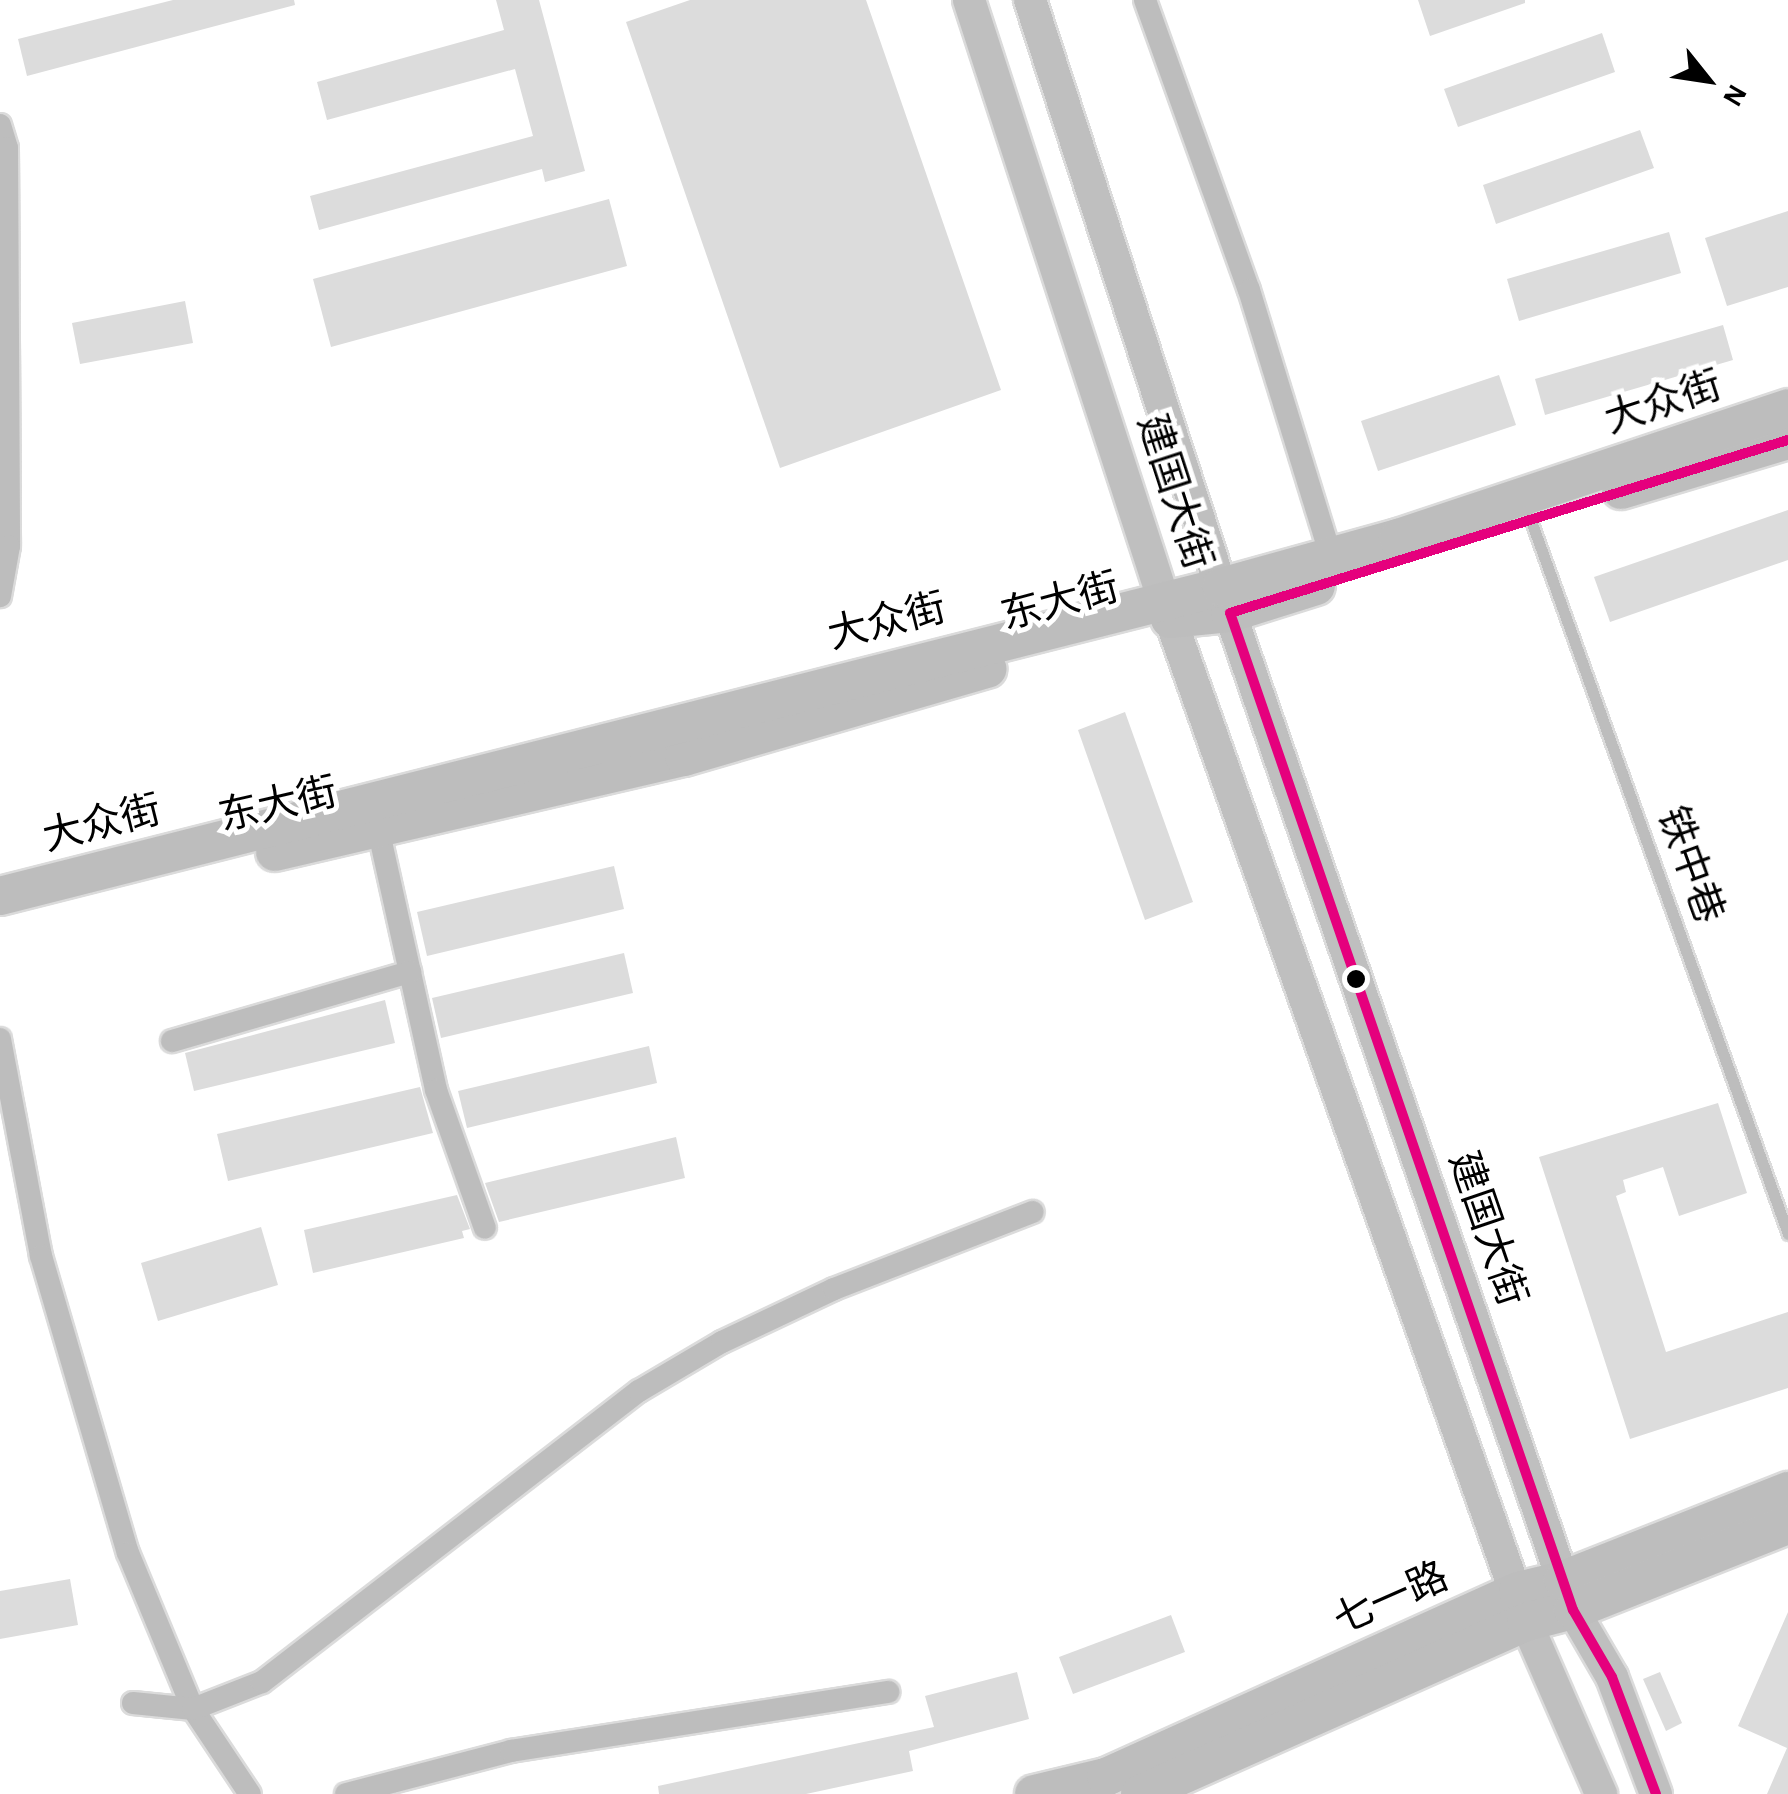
<!DOCTYPE html>
<html>
<head>
<meta charset="utf-8">
<style>
	body { margin:0 }
	#map { position:relative; width:1788px; height:1794px; overflow:hidden; background:#fff; font-family:"Alegreya Sans","Noto Sans SC",sans-serif }
	div>[style] { position:absolute }
	.building>* { inset:0; background:#dcdcdc }
	.roads { filter:drop-shadow(2px 0 #dbdbdb) drop-shadow(-2px 0 #dbdbdb) drop-shadow(0 2px #dbdbdb) drop-shadow(0 -2px #dbdbdb) }
	.lane>* { height:11px; margin:-5.5px; padding:0 5.5px; transform-origin:5.5px; border-radius:5.5px; background:#bdbdbd }
	.street>* { height:22px; margin:-11px; padding:0 11px; transform-origin:11px; border-radius:11px; background:#bdbdbd }
	.secondary>* { height:32px; margin:-16px; padding:0 16px; transform-origin:16px; border-radius:16px; background:#bfbfbf }
	.primary>* { height:38px; margin:-19px; padding:0 19px; transform-origin:19px; border-radius:19px; background:#bdbdbd }
	.bus-1>* { height:10px; margin:-5px; padding:0 5px; transform-origin:5px; border-radius:5px; background:#e5007d }
	.dots>* { width:28px; height:28px; translate:-50% -50%; box-sizing:border-box; border:5px solid #fff; border-radius:50% }
	span { translate:-50% -50%; white-space:nowrap; text-align:center; line-height:1.15; -webkit-text-stroke:10px #fff; paint-order:stroke }
	.street-label { font-size:40px; color:#000 }
	.north { position:absolute; left:1658px; top:30px; width:100px; height:100px; -webkit-text-stroke:8px #fff; paint-order:stroke; rotate:120deg; font-size:28px; font-weight:700; line-height:40px; text-align:center; color:#000 }
	.north::after { content:''; display:block; margin:auto; width:35px; height:45px; background:#000; clip-path:polygon(50% 0,100% 100%,50% 72%,0 100%) }
</style>
</head>
<body>
<div id="map">
	<div class="building">
		<div style="clip-path:polygon(173px 0,294px 0,295px 5px,27px 76px,18px 39px)"></div>
		<div style="clip-path:polygon(496px 0,539px 0,585px 171px,545px 182px,542px 169px,319px 230px,310px 196px,533px 136px,515px 69px,327px 120px,317px 82px,504px 30px)"></div>
		<div style="clip-path:polygon(690px 0,866px 0,1001px 390px,780px 468px,626px 22px)"></div>
		<div style="clip-path:polygon(1418px 0,1525px 0,1525px 3px,1430px 36px)"></div>
		<div style="clip-path:polygon(1602px 33px,1615px 72px,1458px 127px,1444px 89px)"></div>
		<div style="clip-path:polygon(1640px 130px,1654px 168px,1496px 224px,1483px 185px)"></div>
		<div style="clip-path:polygon(609px 199px,627px 266px,331px 347px,313px 279px)"></div>
		<div style="clip-path:polygon(1788px 211px,1788px 287px,1727px 306px,1705px 238px)"></div>
		<div style="clip-path:polygon(1669px 232px,1681px 273px,1519px 321px,1507px 279px)"></div>
		<div style="clip-path:polygon(185px 301px,193px 343px,80px 364px,72px 323px)"></div>
		<div style="clip-path:polygon(1723px 325px,1733px 360px,1545px 415px,1535px 379px)"></div>
		<div style="clip-path:polygon(1499px 375px,1516px 425px,1378px 471px,1361px 421px)"></div>
		<div style="clip-path:polygon(1788px 510px,1788px 560px,1610px 622px,1594px 577px)"></div>
		<div style="clip-path:polygon(1125px 712px,1193px 902px,1145px 920px,1078px 730px)"></div>
		<div style="clip-path:polygon(614px 866px,624px 909px,427px 956px,417px 912px)"></div>
		<div style="clip-path:polygon(624px 953px,633px 993px,441px 1038px,432px 998px)"></div>
		<div style="clip-path:polygon(385px 1000px,395px 1043px,194px 1091px,185px 1053px)"></div>
		<div style="clip-path:polygon(649px 1046px,657px 1083px,467px 1128px,458px 1091px)"></div>
		<div style="clip-path:polygon(420px 1087px,433px 1133px,228px 1181px,217px 1134px)"></div>
		<div style="clip-path:polygon(1718px 1103px,1747px 1193px,1679px 1216px,1663px 1167px,1623px 1180px,1626px 1192px,1616px 1196px,1666px 1352px,1788px 1312px,1788px 1388px,1630px 1439px,1539px 1157px)"></div>
		<div style="clip-path:polygon(676px 1137px,685px 1178px,499px 1222px,485px 1183px)"></div>
		<div style="clip-path:polygon(457px 1195px,470px 1229px,462px 1231px,464px 1238px,313px 1273px,304px 1230px)"></div>
		<div style="clip-path:polygon(261px 1227px,278px 1285px,158px 1321px,141px 1263px)"></div>
		<div style="clip-path:polygon(70px 1579px,78px 1625px,0 1639px,0 1591px)"></div>
		<div style="clip-path:polygon(1788px 1612px,1788px 1794px,1767px 1794px,1787px 1748px,1738px 1726px)"></div>
		<div style="clip-path:polygon(1171px 1615px,1185px 1652px,1073px 1694px,1059px 1657px)"></div>
		<div style="clip-path:polygon(1017px 1672px,1029px 1719px,909px 1751px,913px 1771px,806px 1794px,659px 1794px,658px 1786px,934px 1727px,925px 1696px)"></div>
		<div style="clip-path:polygon(1660px 1672px,1682px 1723px,1666px 1731px,1643px 1679px)"></div>
	</div>
	<div class="roads">
		<div class="lane">
			<div style="left:1530px;top:518px;width:761px;rotate:70.18deg"></div>
		</div>
		<div class="street">
			<div style="left:1145px;top:0;width:308px;rotate:70.3deg"></div>
			<div style="left:1249px;top:290px;width:278px;rotate:72.9deg"></div>
			<div style="left:0;top:125px;width:24px;rotate:73deg"></div>
			<div style="left:7px;top:148px;width:398px;rotate:89.7deg"></div>
			<div style="left:9px;top:546px;width:51px;rotate:100.2deg"></div>
			<div style="left:378px;top:828px;width:268px;rotate:77.5deg"></div>
			<div style="left:436px;top:1090px;width:146px;rotate:70.5deg"></div>
			<div style="left:0;top:1039px;width:221px;rotate:79.3deg"></div>
			<div style="left:41px;top:1256px;width:309px;rotate:73.7deg"></div>
			<div style="left:128px;top:1553px;width:169px;rotate:67.4deg"></div>
			<div style="left:193px;top:1709px;width:102px;rotate:56.2deg"></div>
			<div style="left:172px;top:1041px;width:248px;rotate:-16.2deg"></div>
			<div style="left:133px;top:1703px;width:60px;rotate:5.7deg"></div>
			<div style="left:193px;top:1709px;width:74px;rotate:-21.4deg"></div>
			<div style="left:262px;top:1682px;width:476px;rotate:-37.7deg"></div>
			<div style="left:639px;top:1391px;width:96px;rotate:-30.6deg"></div>
			<div style="left:722px;top:1342px;width:124px;rotate:-25.3deg"></div>
			<div style="left:834px;top:1289px;width:213px;rotate:-21.2deg"></div>
			<div style="left:346px;top:1794px;width:171px;rotate:-14.6deg"></div>
			<div style="left:511px;top:1751px;width:382px;rotate:-8.9deg"></div>
		</div>
		<div class="secondary">
			<div style="left:969px;top:0;width:629px;rotate:72.03deg"></div>
			<div style="left:1163px;top:598px;width:1086px;rotate:70.48deg"></div>
			<div style="left:1526px;top:1622px;width:188px;rotate:66.4deg"></div>
			<div style="left:1030px;top:0;width:617px;rotate:71.98deg"></div>
			<div style="left:1221px;top:587px;width:1082px;rotate:71.01deg"></div>
			<div style="left:1573px;top:1610px;width:78px;rotate:59.8deg"></div>
			<div style="left:1612px;top:1677px;width:125px;rotate:69.4deg"></div>
		</div>
		<div class="primary">
			<div style="left:1621px;top:490px;width:174px;rotate:-16.7deg"></div>
			<div style="left:1170px;top:619px;width:60px;rotate:-5.7deg"></div>
			<div style="left:1230px;top:613px;width:90px;rotate:-17.4deg"></div>
			<div style="left:275px;top:852px;width:420px;rotate:-13.1deg"></div>
			<div style="left:684px;top:757px;width:316px;rotate:-16.2deg"></div>
			<div style="left:0;top:896px;width:1259px;rotate:-14.2deg"></div>
			<div style="left:1221px;top:587px;width:184px;rotate:-15.5deg"></div>
			<div style="left:1398px;top:538px;width:411px;rotate:-18.4deg"></div>
			<div style="left:1034px;top:1794px;width:74px;rotate:-13.3deg"></div>
			<div style="left:1106px;top:1777px;width:452px;rotate:-24.3deg"></div>
			<div style="left:1518px;top:1591px;width:46px;rotate:-13.7deg"></div>
			<div style="left:1563px;top:1580px;width:242px;rotate:-21.6deg"></div>
			<div style="left:1140px;top:1794px;width:423px;rotate:-24deg"></div>
			<div style="left:1526px;top:1622px;width:49px;rotate:-14.3deg"></div>
			<div style="left:1573px;top:1610px;width:231px;rotate:-21.6deg"></div>
		</div>
	</div>
	<div class="bus-1">
		<div style="left:1656px;top:1794px;width:125px;rotate:-110.6deg"></div>
		<div style="left:1612px;top:1677px;width:78px;rotate:-120.2deg"></div>
		<div style="left:1573px;top:1610px;width:1054px;rotate:-108.98deg"></div>
		<div style="left:1230px;top:613px;width:584px;rotate:-17.23deg"></div>
	</div>
	<div class="dots">
		<div style="left:1356px;top:979px;background:#000"></div>
	</div>
	<div class="street-label">
		<span style="left:1663px;top:403px;rotate:-18deg">大众街</span>
		<span style="left:1174px;top:492px;rotate:72deg">建国大街</span>
		<span style="left:1060px;top:602px;rotate:-15deg">东大街</span>
		<span style="left:887px;top:622px;rotate:-14deg">大众街</span>
		<span style="left:278px;top:805px;rotate:-13deg">东大街</span>
		<span style="left:102px;top:824px;rotate:-14deg">大众街</span>
		<span style="left:1690px;top:865px;rotate:70deg">铁中巷</span>
		<span style="left:1487px;top:1229px;rotate:71deg">建国大街</span>
		<span style="left:1391px;top:1599px;rotate:-24deg">七一路</span>
	</div>
	<div class="north">N</div>
</div>
</body>
</html>
